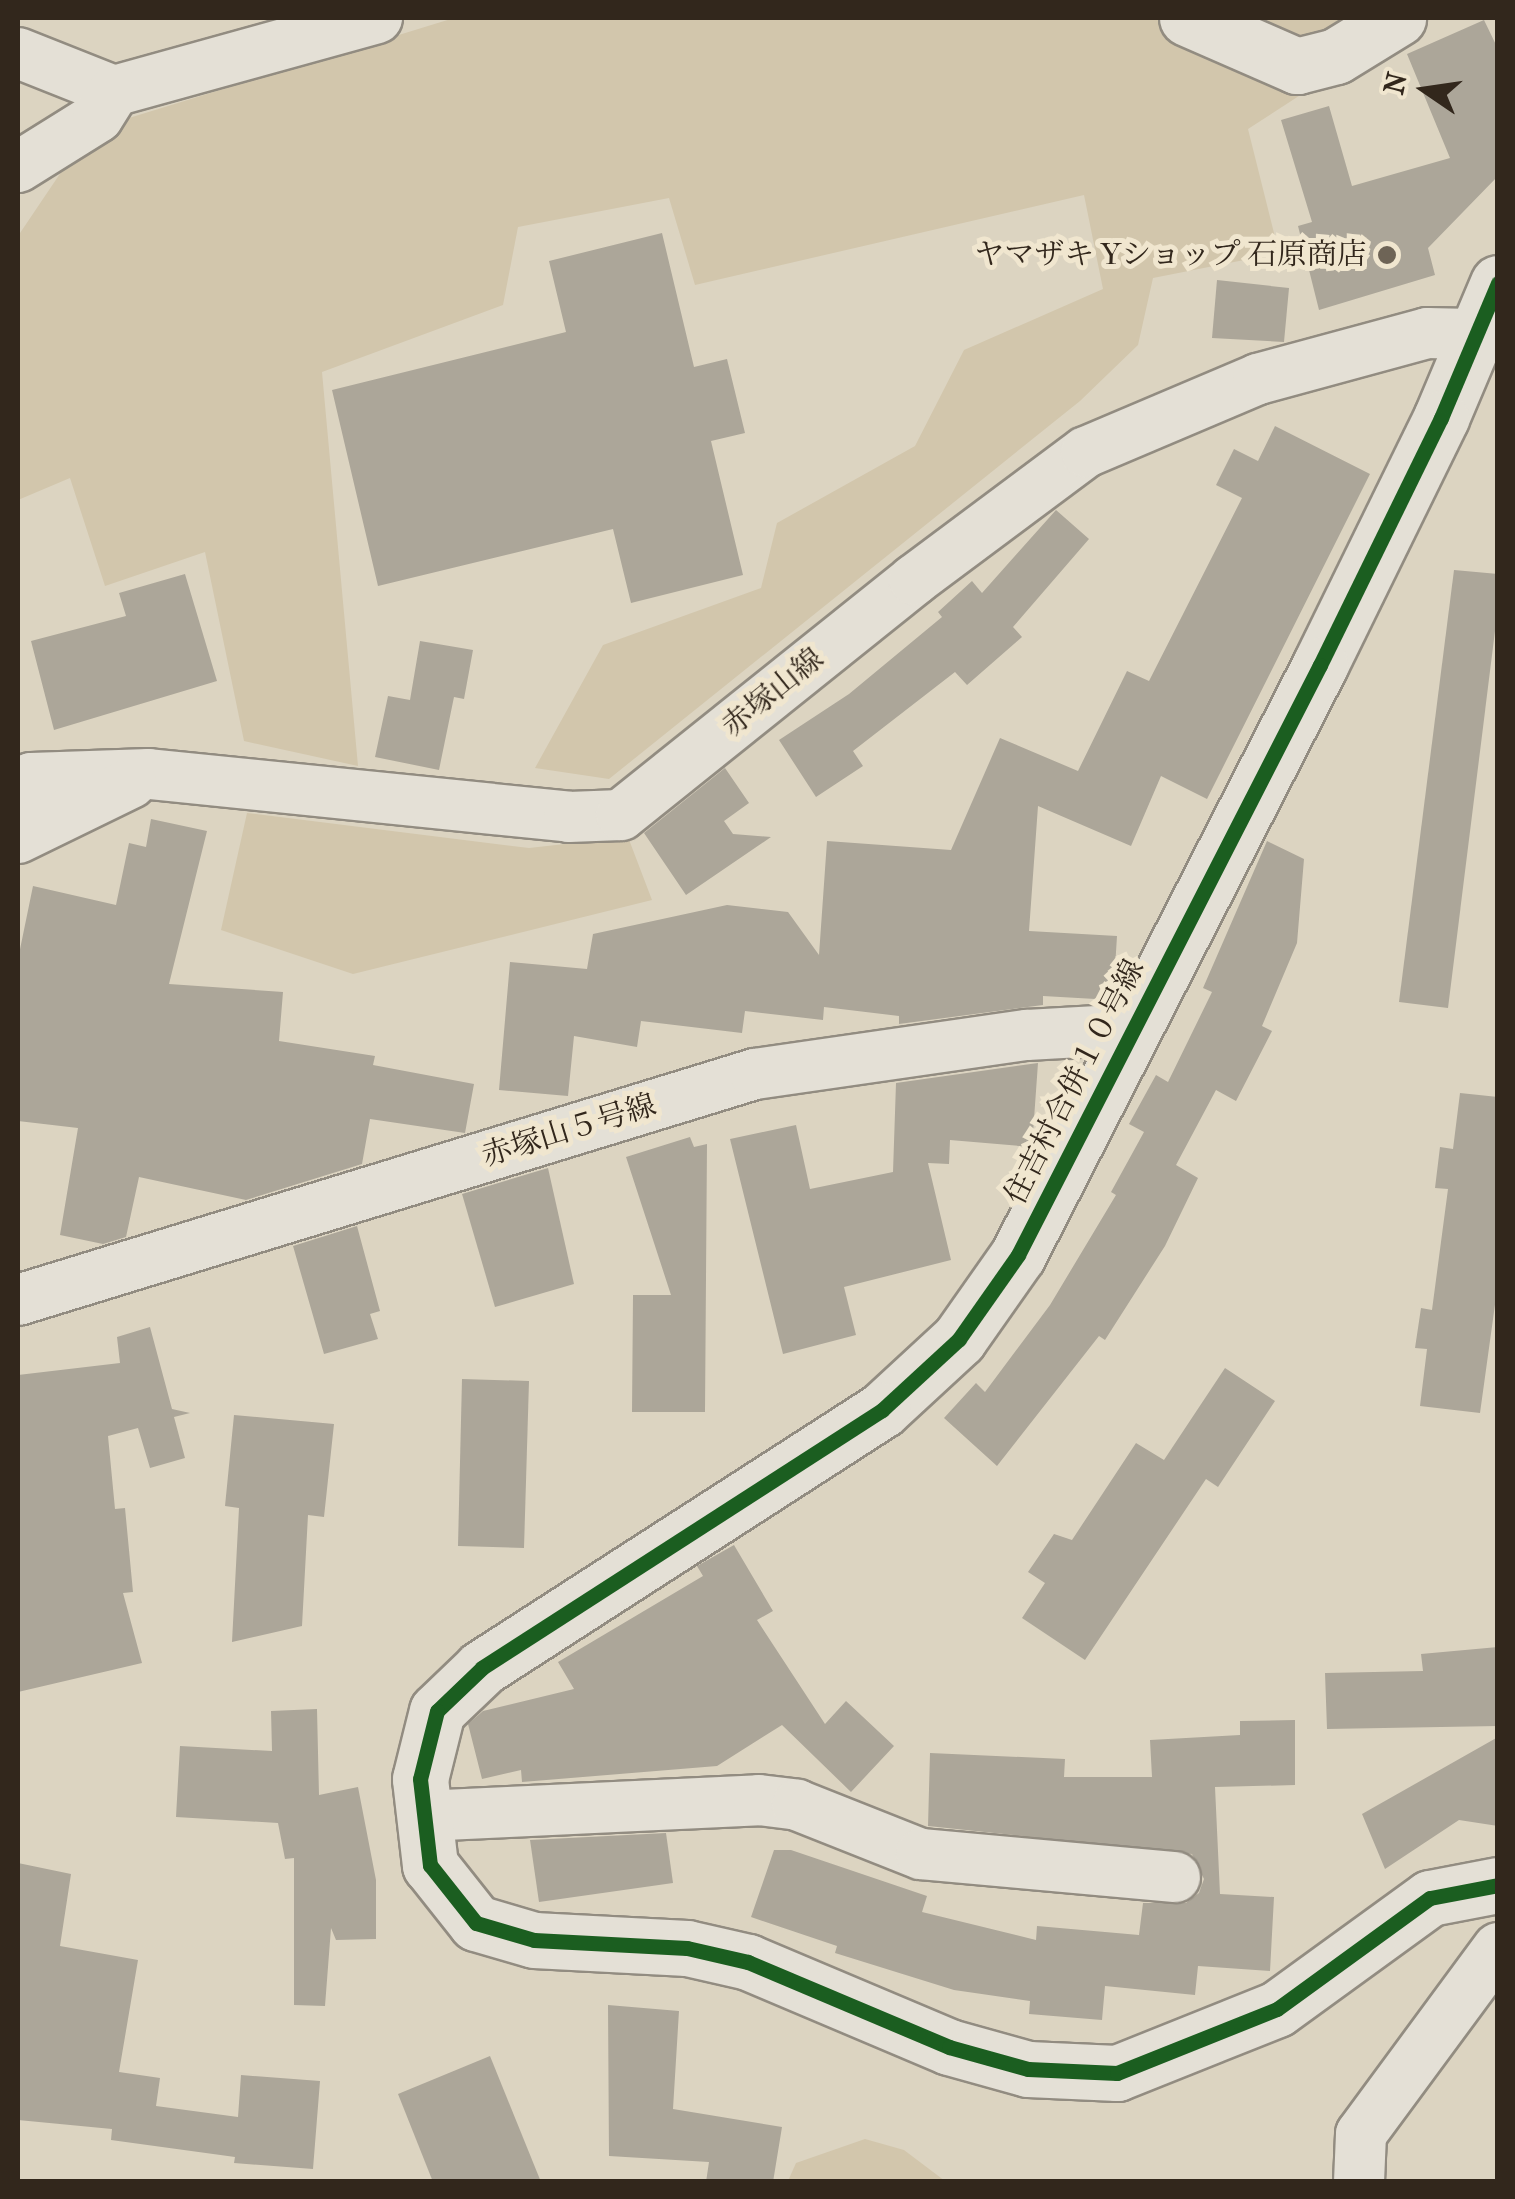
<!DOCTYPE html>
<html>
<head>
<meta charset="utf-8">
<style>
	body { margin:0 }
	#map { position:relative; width:1515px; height:2199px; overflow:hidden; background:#dcd4c1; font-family:"IM FELL French Canon","Noto Serif JP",serif }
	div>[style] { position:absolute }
	.green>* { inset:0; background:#d2c6ac }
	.building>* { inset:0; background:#aca699 }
	.roads { filter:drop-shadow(2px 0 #928c81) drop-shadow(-2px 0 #928c81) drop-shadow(0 2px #928c81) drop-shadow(0 -2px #928c81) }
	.minor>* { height:50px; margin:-25px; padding:0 25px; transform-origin:25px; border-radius:25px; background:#e4e0d6 }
	.tertiary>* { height:55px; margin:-27.5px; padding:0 27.5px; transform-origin:27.5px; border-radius:27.5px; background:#e4e0d6 }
	.cycleway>* { height:15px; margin:-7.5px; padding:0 7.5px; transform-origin:7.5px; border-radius:7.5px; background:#1b5e20 }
	.dots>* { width:28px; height:28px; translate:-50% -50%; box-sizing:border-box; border:5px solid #f0e6cf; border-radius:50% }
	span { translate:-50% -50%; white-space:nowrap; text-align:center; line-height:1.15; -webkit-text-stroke:10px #f0e6cf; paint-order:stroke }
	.poi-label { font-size:30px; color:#32271c }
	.right { translate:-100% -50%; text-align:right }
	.street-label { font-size:30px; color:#32271c }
	.frame { position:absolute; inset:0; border:20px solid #32271c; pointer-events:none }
	.north { position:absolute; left:1375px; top:40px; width:100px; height:100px; -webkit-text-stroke:8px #f0e6cf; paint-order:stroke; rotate:283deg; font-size:28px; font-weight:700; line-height:40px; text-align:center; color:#32271c }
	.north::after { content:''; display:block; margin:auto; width:35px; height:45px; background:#32271c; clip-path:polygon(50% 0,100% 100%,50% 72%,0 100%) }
</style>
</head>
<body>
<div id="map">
	<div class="green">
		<div style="clip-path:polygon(454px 18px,1419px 18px,1248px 129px,1279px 253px,1153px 278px,1138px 345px,1080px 401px,609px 779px,535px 768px,603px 645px,761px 588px,777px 523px,915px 446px,964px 350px,1103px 289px,1084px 195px,695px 285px,669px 198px,518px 227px,503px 305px,322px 372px,358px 766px,244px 741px,205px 552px,105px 586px,70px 478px,18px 500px,18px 236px,76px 150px,129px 118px)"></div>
		<div style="clip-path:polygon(247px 813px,529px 848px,628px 837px,652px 900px,353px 974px,221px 930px)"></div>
		<div style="clip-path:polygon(865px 2139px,904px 2150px,945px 2181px,788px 2181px,796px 2163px)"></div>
	</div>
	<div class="building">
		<div style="clip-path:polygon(1484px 20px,1498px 49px,1498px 176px,1428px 248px,1435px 275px,1319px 310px,1298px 226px,1312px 222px,1281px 120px,1329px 106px,1352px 186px,1450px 158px,1407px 54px)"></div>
		<div style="clip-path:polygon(662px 233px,694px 367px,727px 359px,745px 433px,711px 441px,743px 575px,631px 603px,613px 529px,378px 586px,332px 390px,566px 332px,549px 261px)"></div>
		<div style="clip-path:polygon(1217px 280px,1289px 288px,1284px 342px,1212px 338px)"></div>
		<div style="clip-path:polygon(1275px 426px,1370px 474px,1207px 799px,1161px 776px,1131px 846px,1038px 806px,1029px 931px,1117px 936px,1113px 1000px,1043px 996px,1043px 1005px,899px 1024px,899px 1016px,824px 1007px,823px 1020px,745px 1011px,742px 1033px,641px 1021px,637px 1047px,574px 1036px,568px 1096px,499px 1090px,510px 962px,587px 969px,593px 934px,727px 905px,788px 912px,819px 955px,827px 841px,951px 850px,1000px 738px,1078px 771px,1127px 671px,1149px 681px,1242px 498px,1216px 485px,1234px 449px,1258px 461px)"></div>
		<div style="clip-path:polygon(1056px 510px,1089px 539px,1013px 627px,1022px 637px,967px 685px,955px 672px,853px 751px,863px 766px,816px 797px,779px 740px,849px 694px,942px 617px,938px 612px,972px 581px,982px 593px)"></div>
		<div style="clip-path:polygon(1454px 570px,1498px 574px,1498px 607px,1448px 1008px,1399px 1002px)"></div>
		<div style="clip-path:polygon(185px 574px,217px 681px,54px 730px,31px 641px,126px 616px,119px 593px)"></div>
		<div style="clip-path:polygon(420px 641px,473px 650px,464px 699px,454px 697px,439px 770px,375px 757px,388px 696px,410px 700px)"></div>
		<div style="clip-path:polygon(725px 768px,749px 803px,724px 821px,733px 834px,771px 837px,686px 895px,644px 833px)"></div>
		<div style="clip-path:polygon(151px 819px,207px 831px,169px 984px,283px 992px,279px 1041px,375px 1056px,373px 1065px,474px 1084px,465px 1133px,370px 1119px,362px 1164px,246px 1200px,139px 1177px,126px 1237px,103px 1244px,60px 1235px,78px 1128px,18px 1121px,18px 959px,33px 886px,116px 905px,129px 843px,146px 847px)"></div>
		<div style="clip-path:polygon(1267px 841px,1304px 859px,1297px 943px,1262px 1026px,1272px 1031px,1236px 1101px,1216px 1090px,1176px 1165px,1198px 1178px,1165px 1246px,1105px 1340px,1099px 1336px,997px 1466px,944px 1418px,976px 1383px,985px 1392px,1050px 1305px,1116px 1195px,1111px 1192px,1144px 1132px,1129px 1124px,1156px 1075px,1168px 1082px,1212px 992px,1203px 988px)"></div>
		<div style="clip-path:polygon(1038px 1063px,1032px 1147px,950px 1140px,949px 1164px,928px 1163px,951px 1260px,844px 1287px,856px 1335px,783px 1354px,730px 1139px,796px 1125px,810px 1189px,893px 1172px,896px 1083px)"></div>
		<div style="clip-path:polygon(1460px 1093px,1498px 1097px,1498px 1283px,1480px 1413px,1420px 1406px,1427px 1349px,1415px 1348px,1421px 1308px,1432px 1310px,1448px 1189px,1435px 1188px,1440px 1147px,1453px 1149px)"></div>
		<div style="clip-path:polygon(690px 1137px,694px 1147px,707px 1144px,705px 1412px,632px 1412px,633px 1295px,671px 1295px,626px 1157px)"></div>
		<div style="clip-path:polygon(548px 1168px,574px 1284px,495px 1307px,462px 1194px)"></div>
		<div style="clip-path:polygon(357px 1226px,380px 1311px,370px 1314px,378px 1339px,324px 1354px,293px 1246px)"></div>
		<div style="clip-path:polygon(150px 1327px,172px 1409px,190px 1413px,174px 1417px,185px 1458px,150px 1468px,138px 1428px,108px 1436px,115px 1509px,125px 1508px,133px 1592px,123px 1593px,142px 1663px,18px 1692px,18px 1375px,120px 1363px,117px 1337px)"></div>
		<div style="clip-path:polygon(1225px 1368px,1275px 1401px,1218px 1487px,1206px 1479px,1085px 1660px,1022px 1618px,1045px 1583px,1028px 1572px,1054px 1534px,1072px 1540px,1136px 1443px,1164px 1460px)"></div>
		<div style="clip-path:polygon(462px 1379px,529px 1381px,524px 1548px,458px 1546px)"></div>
		<div style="clip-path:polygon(234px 1415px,334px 1424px,324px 1517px,308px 1515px,302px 1626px,232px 1642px,239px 1508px,225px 1506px)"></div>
		<div style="clip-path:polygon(734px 1545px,773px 1611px,757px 1620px,825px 1724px,846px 1701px,894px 1746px,851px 1792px,782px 1725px,717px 1766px,522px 1782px,521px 1770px,482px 1779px,468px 1724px,483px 1711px,574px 1689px,558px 1662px,703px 1576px,697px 1566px)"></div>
		<div style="clip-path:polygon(1498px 1647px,1498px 1726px,1327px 1729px,1325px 1673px,1423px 1671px,1421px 1654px)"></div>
		<div style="clip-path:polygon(317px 1709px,319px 1795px,358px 1787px,376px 1880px,376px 1939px,336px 1940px,331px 1928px,325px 2006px,294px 2005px,294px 1858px,285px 1859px,278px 1823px,176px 1817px,180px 1746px,272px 1751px,271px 1711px)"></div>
		<div style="clip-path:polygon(1295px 1720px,1295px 1785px,1215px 1787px,1220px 1894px,1274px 1897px,1270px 1971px,1198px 1966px,1195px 1995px,1105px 1986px,1102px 2020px,1029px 2014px,1030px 2001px,954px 1990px,835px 1953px,837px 1946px,751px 1917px,774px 1850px,791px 1850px,927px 1896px,922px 1912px,1036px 1940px,1037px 1926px,1139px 1935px,1143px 1903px,1186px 1903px,1199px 1893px,1204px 1879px,1192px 1854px,928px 1826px,930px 1753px,1065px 1759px,1064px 1777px,1152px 1777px,1150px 1740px,1240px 1735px,1240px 1721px)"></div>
		<div style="clip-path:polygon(1498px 1737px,1498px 1826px,1459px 1820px,1385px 1869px,1362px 1814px)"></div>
		<div style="clip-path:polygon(666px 1833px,673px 1883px,539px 1902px,530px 1840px)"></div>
		<div style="clip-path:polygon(18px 1863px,71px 1874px,60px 1946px,138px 1960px,119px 2072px,160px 2078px,156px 2106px,238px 2117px,241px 2075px,320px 2081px,313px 2169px,234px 2163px,235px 2157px,111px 2140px,112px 2129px,18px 2120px)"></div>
		<div style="clip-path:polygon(608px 2005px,679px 2011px,673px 2109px,782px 2127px,773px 2182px,706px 2182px,709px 2162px,609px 2156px)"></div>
		<div style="clip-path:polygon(490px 2056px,541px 2182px,433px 2182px,398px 2094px)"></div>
	</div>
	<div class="roads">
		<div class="minor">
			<div style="left:18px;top:53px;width:103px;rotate:21.6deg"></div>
			<div style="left:114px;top:91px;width:273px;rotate:-15.5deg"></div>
			<div style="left:18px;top:167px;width:94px;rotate:-32deg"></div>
			<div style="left:98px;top:117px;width:31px;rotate:-58deg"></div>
			<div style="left:18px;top:785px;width:15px;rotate:-28deg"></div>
			<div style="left:31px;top:778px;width:118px;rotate:-1.9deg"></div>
			<div style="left:149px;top:774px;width:422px;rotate:5.8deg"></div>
			<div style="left:569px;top:817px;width:52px;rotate:-2.2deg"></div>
			<div style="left:621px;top:815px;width:376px;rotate:-38.7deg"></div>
			<div style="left:914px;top:580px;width:214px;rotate:-36.7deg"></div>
			<div style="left:1086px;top:452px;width:187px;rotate:-23deg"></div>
			<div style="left:1258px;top:379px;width:175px;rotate:-15.2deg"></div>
			<div style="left:1427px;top:333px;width:45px;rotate:1.3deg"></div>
			<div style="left:18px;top:838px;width:126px;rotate:-26deg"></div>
			<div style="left:18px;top:1300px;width:771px;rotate:-17.05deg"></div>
			<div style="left:755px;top:1074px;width:275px;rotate:-8.2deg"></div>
			<div style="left:1027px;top:1035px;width:106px;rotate:-3.2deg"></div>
			<div style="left:423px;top:1816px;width:336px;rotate:-2.7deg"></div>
			<div style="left:759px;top:1800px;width:38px;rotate:7deg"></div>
			<div style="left:797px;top:1805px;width:133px;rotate:21.6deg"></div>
			<div style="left:921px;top:1854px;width:255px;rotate:5.2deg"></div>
			<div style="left:1359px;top:2182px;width:48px;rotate:-87.6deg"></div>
			<div style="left:1361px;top:2134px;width:231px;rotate:-53.6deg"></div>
		</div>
		<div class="tertiary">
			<div style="left:1187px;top:18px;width:120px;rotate:23.6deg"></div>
			<div style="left:1297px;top:66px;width:40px;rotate:-14.4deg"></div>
			<div style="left:1336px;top:56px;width:73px;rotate:-31.5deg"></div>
			<div style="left:1498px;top:283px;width:147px;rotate:112.9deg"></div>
			<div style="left:1441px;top:418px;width:275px;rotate:116.1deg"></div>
			<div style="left:1320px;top:665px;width:663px;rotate:117.11deg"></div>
			<div style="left:1018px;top:1255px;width:103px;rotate:125.1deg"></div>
			<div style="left:959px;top:1339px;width:105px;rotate:137.3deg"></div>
			<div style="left:882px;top:1410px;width:476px;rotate:147.2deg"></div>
			<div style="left:482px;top:1668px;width:62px;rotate:136.3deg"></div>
			<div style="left:437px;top:1711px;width:70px;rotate:104deg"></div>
			<div style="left:420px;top:1779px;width:87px;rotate:83.4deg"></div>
			<div style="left:430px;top:1865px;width:74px;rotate:51.6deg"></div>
			<div style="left:476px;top:1923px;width:60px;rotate:16.3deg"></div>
			<div style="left:534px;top:1940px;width:153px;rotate:3deg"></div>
			<div style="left:687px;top:1948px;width:63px;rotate:12.9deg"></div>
			<div style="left:748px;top:1962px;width:218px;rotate:22.9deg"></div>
			<div style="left:949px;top:2047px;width:82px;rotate:15.6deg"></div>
			<div style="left:1028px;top:2069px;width:89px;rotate:2.6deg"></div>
			<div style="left:1117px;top:2073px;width:172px;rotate:-21.8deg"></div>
			<div style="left:1277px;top:2009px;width:189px;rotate:-36deg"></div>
			<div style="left:1430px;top:1898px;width:69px;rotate:-10.8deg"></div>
		</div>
	</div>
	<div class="cycleway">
		<div style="left:1498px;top:283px;width:147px;rotate:112.9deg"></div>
		<div style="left:1441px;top:418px;width:275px;rotate:116.1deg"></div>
		<div style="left:1320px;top:665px;width:663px;rotate:117.11deg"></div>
		<div style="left:1018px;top:1255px;width:103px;rotate:125.1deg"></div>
		<div style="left:959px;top:1339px;width:105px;rotate:137.3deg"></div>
		<div style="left:882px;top:1410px;width:476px;rotate:147.2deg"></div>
		<div style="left:482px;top:1668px;width:62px;rotate:136.3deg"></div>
		<div style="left:437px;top:1711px;width:70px;rotate:104deg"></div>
		<div style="left:420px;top:1779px;width:87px;rotate:83.4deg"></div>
		<div style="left:430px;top:1865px;width:74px;rotate:51.6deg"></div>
		<div style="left:476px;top:1923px;width:60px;rotate:16.3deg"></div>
		<div style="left:534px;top:1940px;width:153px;rotate:3deg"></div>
		<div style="left:687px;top:1948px;width:63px;rotate:12.9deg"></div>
		<div style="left:748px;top:1962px;width:218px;rotate:22.9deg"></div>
		<div style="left:949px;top:2047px;width:82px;rotate:15.6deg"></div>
		<div style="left:1028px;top:2069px;width:89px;rotate:2.6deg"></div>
		<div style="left:1117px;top:2073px;width:172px;rotate:-21.8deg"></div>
		<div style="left:1277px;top:2009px;width:189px;rotate:-36deg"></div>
		<div style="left:1430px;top:1898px;width:69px;rotate:-10.8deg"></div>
	</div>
	<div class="dots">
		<div style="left:1387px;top:255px;background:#6e6456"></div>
	</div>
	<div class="poi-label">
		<span class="right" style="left:1367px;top:255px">ヤマザキ Yショップ 石原商店</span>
	</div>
	<div class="street-label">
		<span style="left:773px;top:693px;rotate:-39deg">赤塚山線</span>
		<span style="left:1075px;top:1082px;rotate:-63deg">住吉村合併１０号線</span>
		<span style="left:569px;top:1131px;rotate:-17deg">赤塚山５号線</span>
	</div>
	<div class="frame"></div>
	<div class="north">N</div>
</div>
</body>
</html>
